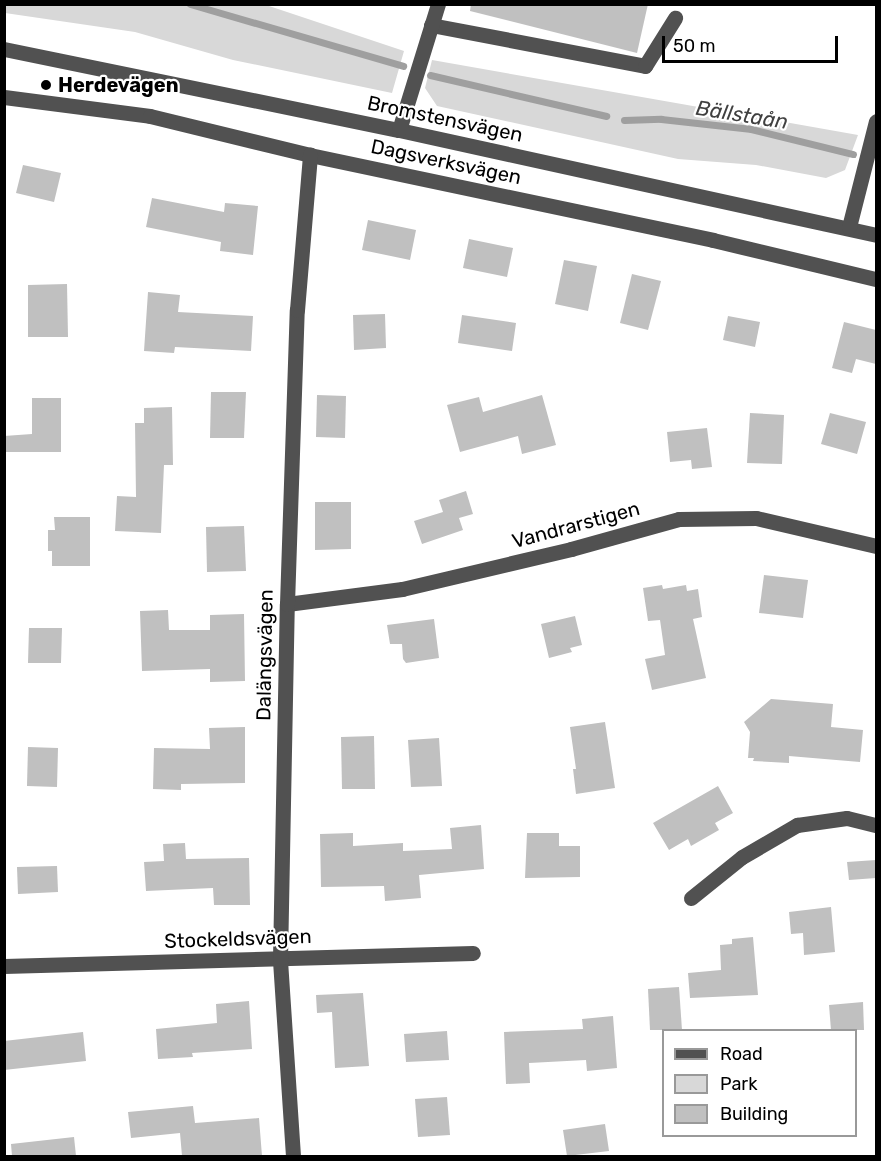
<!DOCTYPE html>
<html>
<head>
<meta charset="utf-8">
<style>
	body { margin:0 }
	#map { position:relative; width:881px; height:1161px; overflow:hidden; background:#fff; font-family:Rubik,sans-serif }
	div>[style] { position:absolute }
	.green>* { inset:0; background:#d8d8d8 }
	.stream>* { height:7px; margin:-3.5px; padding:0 3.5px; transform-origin:3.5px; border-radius:3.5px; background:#9f9f9f }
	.building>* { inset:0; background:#c0c0c0 }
	.minor>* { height:15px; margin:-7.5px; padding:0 7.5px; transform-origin:7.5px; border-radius:7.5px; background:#515151 }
	.dots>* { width:16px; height:16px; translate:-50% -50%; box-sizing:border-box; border:3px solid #fff; border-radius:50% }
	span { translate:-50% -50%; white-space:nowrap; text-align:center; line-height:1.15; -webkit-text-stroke:4.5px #fff; paint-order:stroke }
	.poi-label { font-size:20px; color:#000; font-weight:700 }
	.left { translate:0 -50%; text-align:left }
	.street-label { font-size:20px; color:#000 }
	.water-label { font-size:21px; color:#404040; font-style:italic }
	.frame { position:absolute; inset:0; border:6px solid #000; pointer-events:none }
	.legend { position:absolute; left:662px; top:1029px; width:195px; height:108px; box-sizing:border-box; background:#fff; border:2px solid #999; margin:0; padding:8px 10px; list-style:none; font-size:18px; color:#000 }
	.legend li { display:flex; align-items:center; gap:12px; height:30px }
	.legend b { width:30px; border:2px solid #999 }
	.scale { position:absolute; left:662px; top:36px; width:176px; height:27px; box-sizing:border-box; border:3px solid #000; border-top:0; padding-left:8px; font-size:18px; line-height:21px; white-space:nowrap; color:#000; -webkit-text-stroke:4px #fff; paint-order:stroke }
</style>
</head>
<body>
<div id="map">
	<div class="green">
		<div style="clip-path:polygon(5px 4px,266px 5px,404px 51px,392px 93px,233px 60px,135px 32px,5px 13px)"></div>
		<div style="clip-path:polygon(432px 60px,858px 135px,845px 170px,826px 178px,756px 165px,678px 159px,437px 106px,425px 88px)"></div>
	</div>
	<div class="stream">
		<div style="left:190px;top:4px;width:222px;rotate:16.2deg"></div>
		<div style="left:430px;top:75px;width:181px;rotate:13.1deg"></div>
		<div style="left:624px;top:120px;width:37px;rotate:-2deg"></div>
		<div style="left:661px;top:119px;width:91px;rotate:6.3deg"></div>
		<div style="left:751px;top:129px;width:105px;rotate:13.8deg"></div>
	</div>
	<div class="building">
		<div style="clip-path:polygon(471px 4px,648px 4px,637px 53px,470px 11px)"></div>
		<div style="clip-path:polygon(23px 165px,61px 173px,54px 202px,16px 193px)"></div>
		<div style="clip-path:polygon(152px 198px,224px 212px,225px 203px,258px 206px,253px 255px,220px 251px,221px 242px,146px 227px)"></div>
		<div style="clip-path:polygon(368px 220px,416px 230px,410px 260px,362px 250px)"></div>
		<div style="clip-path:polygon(469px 239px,513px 248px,507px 277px,463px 268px)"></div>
		<div style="clip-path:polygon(564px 260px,597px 266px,588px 311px,555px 304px)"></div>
		<div style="clip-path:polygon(632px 274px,661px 281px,648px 330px,620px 323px)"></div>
		<div style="clip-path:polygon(67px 284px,68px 337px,28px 337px,28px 285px)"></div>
		<div style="clip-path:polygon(148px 292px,180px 295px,178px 312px,253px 316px,251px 351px,175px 347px,174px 353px,144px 351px)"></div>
		<div style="clip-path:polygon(385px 314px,386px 348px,354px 350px,353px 315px)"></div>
		<div style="clip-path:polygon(462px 315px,516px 323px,512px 351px,458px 343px)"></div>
		<div style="clip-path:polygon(728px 316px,760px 322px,755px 347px,723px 340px)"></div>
		<div style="clip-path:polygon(844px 322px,876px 330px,876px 364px,856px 359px,852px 373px,832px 368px)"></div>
		<div style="clip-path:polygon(211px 392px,246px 392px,244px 438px,210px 438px)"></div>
		<div style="clip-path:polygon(317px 395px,346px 396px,345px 438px,316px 437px)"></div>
		<div style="clip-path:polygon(542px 395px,556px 445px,522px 454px,518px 436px,460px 452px,447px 405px,479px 397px,483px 412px)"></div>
		<div style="clip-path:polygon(32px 398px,61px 398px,61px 452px,4px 452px,4px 436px,32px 434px)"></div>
		<div style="clip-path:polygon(172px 407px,173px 465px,164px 465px,161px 533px,115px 531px,117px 496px,136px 497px,135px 423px,144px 423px,144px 408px)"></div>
		<div style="clip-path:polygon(750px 413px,784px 415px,782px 464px,747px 463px)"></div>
		<div style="clip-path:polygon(830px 413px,866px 422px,857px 454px,821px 444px)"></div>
		<div style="clip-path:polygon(707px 428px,712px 467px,692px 469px,691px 460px,670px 462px,667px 432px)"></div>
		<div style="clip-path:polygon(466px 491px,473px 514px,459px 518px,463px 530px,422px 544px,414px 521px,443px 512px,439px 500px)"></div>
		<div style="clip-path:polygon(315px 502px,351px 502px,351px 549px,315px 550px)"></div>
		<div style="clip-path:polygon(54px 517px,90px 517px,90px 566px,52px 566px,52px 551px,48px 551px,48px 530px,55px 530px)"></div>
		<div style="clip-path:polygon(244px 526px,246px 571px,207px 572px,206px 527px)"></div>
		<div style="clip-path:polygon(764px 575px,808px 580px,803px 618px,759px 613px)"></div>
		<div style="clip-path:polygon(662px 585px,663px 589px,686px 585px,687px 591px,698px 589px,702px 617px,693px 619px,706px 678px,652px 690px,645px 659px,665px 655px,660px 620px,648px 621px,643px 588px)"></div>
		<div style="clip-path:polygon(168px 610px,169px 630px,210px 630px,210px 615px,244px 614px,245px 681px,210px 682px,210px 669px,142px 671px,140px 611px)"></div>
		<div style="clip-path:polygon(575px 616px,582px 645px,570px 648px,572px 652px,549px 658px,541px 624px)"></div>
		<div style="clip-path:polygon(434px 619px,439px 658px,406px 663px,403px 659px,402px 644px,390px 644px,387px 625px)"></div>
		<div style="clip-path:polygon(29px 628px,62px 628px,61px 663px,28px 663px)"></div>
		<div style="clip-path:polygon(771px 699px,833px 704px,831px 727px,863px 730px,860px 762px,789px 756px,789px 763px,753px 761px,754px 758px,748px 758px,750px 732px,744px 722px)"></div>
		<div style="clip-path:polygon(605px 722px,615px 788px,576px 794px,573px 769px,576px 769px,570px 727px)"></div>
		<div style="clip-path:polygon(245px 727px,245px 783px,181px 784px,181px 790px,153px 789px,154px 748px,210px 749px,209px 728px)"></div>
		<div style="clip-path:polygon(374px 736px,375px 789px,342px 789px,341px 737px)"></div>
		<div style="clip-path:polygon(439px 738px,442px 786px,411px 787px,408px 740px)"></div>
		<div style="clip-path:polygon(28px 747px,58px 748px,57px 787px,27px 786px)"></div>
		<div style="clip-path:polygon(718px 786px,733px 813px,715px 823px,719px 830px,691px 846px,688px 839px,669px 850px,653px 823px)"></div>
		<div style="clip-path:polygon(481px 825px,484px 869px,419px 875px,421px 898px,385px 901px,384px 886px,321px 887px,320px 834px,353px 833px,353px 846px,403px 843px,403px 851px,452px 849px,450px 828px)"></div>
		<div style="clip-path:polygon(527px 833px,559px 833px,559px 846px,580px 846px,580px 877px,525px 878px)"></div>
		<div style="clip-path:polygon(185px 843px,186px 859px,249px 858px,250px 905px,214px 905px,213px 888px,146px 891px,144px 862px,164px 861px,163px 844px)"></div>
		<div style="clip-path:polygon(876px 860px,876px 878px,849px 880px,847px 862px)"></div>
		<div style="clip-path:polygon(57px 866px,58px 892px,18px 894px,17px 867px)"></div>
		<div style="clip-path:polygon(831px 907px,835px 952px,804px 955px,803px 933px,791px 934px,789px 912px)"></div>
		<div style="clip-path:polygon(753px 937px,758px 995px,690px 998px,688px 973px,721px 970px,720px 945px,732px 944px,732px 939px)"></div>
		<div style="clip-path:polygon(679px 987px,682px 1030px,650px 1030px,648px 989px)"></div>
		<div style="clip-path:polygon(363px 993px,369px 1066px,335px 1068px,332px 1012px,317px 1013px,316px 995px)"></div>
		<div style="clip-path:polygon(249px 1001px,252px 1049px,192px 1053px,193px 1057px,158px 1059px,156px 1029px,217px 1023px,216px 1004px)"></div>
		<div style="clip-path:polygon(863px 1002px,864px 1030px,831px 1030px,829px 1005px)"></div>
		<div style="clip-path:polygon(613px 1016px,617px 1068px,587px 1071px,586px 1060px,529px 1063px,530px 1083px,506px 1084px,504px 1032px,583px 1029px,582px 1019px)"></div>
		<div style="clip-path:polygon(447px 1031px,449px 1060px,406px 1062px,404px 1034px)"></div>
		<div style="clip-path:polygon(83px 1032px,86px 1061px,4px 1070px,4px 1041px)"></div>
		<div style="clip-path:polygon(447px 1097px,450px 1135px,418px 1137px,415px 1099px)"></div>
		<div style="clip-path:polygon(193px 1106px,195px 1123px,259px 1118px,262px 1156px,182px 1156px,180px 1133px,131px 1138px,128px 1112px)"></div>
		<div style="clip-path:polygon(605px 1124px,609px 1151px,567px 1156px,563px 1130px)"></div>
		<div style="clip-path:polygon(74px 1137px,76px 1156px,12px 1156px,11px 1144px)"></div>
	</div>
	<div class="minor">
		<div style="left:431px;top:25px;width:218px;rotate:10.8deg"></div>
		<div style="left:645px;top:66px;width:57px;rotate:-58deg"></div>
		<div style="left:4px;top:49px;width:403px;rotate:11.6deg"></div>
		<div style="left:399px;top:130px;width:488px;rotate:12.4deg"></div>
		<div style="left:4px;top:97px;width:147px;rotate:7.4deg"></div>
		<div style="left:150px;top:116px;width:165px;rotate:13.7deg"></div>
		<div style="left:310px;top:155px;width:412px;rotate:11.9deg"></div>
		<div style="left:713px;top:240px;width:168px;rotate:13.5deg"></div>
		<div style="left:399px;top:130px;width:132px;rotate:-72.8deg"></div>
		<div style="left:849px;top:227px;width:109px;rotate:-75.7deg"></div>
		<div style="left:287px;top:604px;width:116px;rotate:-7.4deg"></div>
		<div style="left:402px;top:589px;width:174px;rotate:-13.3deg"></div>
		<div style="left:571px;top:549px;width:112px;rotate:-15.5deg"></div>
		<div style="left:679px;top:519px;width:77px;rotate:-0.7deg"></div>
		<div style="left:756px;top:518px;width:123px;rotate:13.1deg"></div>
		<div style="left:691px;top:898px;width:65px;rotate:-38.8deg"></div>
		<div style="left:742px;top:857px;width:64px;rotate:-30.2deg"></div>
		<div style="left:797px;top:825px;width:50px;rotate:-8deg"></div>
		<div style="left:847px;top:818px;width:30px;rotate:14deg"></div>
		<div style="left:4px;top:966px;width:469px;rotate:-1.6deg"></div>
		<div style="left:293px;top:1156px;width:197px;rotate:-93.8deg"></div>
		<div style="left:280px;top:959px;width:355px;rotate:-88.9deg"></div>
		<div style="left:287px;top:604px;width:294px;rotate:-88.1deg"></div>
		<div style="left:297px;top:310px;width:156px;rotate:-85.2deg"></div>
	</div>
	<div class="dots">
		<div style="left:46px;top:85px;background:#000"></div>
	</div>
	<div class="poi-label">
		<span class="left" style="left:58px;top:85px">Herdevägen</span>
	</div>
	<div class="street-label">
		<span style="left:445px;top:119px;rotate:12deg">Bromstensvägen</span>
		<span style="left:446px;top:162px;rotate:12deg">Dagsverksvägen</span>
		<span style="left:576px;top:525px;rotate:-15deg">Vandrarstigen</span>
		<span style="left:265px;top:655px;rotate:-89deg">Dalängsvägen</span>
		<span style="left:238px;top:939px;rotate:-2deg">Stockeldsvägen</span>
	</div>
	<div class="water-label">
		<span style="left:742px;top:115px;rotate:9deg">Bällstaån</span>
	</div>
	<div class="frame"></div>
	<ul class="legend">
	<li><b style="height:8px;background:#515151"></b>Road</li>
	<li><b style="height:16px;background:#d8d8d8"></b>Park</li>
	<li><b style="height:16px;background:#c0c0c0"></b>Building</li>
	</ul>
	<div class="scale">50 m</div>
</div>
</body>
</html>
